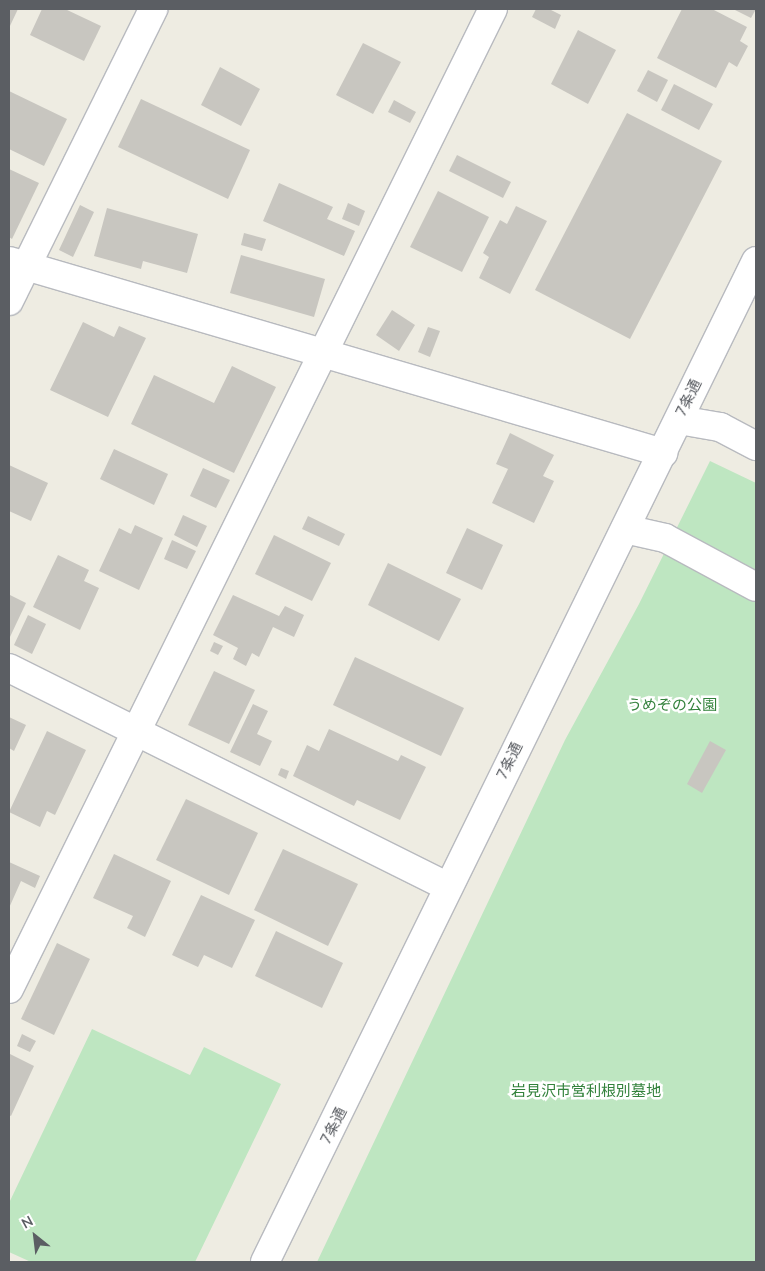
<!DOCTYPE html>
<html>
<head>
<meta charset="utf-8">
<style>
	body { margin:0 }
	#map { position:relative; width:765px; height:1271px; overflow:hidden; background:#eeece2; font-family:"Nunito Sans","Noto Sans JP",sans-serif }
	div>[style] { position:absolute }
	.green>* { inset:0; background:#bee6c1 }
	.building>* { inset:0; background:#c8c6c0 }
	.roads { filter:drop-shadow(1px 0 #b8babf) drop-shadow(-1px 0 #b8babf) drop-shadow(0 1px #b8babf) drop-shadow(0 -1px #b8babf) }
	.minor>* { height:28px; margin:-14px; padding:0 14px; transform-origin:14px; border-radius:14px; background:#fff }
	span { translate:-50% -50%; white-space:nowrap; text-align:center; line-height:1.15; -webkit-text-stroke:5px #fff; paint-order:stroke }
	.street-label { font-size:15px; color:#5b5e63 }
	.park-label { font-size:15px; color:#33823c }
	.frame { position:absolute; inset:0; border:10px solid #5b5e63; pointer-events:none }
	.north { position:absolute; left:10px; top:1211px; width:50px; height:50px; -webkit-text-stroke:4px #fff; paint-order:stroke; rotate:331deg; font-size:14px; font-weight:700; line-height:20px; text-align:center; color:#5b5e63 }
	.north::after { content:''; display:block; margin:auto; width:18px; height:22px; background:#5b5e63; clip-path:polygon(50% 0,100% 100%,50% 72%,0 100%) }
</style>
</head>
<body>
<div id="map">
	<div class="green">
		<div style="clip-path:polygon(710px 461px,756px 483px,756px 1262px,317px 1262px,565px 740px,639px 604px)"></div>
		<div style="clip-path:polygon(92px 1029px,190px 1075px,204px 1047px,281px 1084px,195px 1262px,31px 1262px,9px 1252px,9px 1203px)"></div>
	</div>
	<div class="building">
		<div style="clip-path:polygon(9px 9px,18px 9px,9px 28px)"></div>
		<div style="clip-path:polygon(42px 9px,65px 9px,101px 26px,84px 61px,30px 35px)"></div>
		<div style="clip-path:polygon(536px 9px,549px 9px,561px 15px,555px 29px,532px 17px)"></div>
		<div style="clip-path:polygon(682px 9px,712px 9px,747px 27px,740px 41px,748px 46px,737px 67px,729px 62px,716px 88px,657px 58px)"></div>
		<div style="clip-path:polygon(733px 9px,756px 9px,751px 18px)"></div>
		<div style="clip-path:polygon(578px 30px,616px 50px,588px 104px,551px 84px)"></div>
		<div style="clip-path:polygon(363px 43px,401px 62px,373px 114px,336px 95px)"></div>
		<div style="clip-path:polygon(220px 67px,260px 89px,241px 126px,201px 105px)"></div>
		<div style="clip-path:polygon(648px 70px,668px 80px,657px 102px,637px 91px)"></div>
		<div style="clip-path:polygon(674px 84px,713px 104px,699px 130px,661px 110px)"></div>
		<div style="clip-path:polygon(9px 91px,67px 119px,44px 166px,9px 149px)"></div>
		<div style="clip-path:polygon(141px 99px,250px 150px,228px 199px,118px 147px)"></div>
		<div style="clip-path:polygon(394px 100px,416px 112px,410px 123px,388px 112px)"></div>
		<div style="clip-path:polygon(627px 113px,722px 161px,630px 339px,535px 290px)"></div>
		<div style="clip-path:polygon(457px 155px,511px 182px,503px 198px,449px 171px)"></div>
		<div style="clip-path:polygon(9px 169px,39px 183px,12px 239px,9px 237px)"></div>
		<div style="clip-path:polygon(279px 183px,333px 207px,327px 219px,355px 231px,344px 256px,263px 221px)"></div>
		<div style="clip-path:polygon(438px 191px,489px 217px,462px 272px,410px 247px)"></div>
		<div style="clip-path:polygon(348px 203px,365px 211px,359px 226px,342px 219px)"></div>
		<div style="clip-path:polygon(80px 205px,94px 212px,73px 257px,59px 250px)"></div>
		<div style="clip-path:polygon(516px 206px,547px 221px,510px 294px,479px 278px,489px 257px,483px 253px,500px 220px,507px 224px)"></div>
		<div style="clip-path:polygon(107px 208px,198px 234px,187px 273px,143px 261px,141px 269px,94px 256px)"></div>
		<div style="clip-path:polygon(244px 233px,266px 239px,262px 251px,241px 245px)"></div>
		<div style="clip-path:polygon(241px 255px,325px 279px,314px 317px,230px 293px)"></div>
		<div style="clip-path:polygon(392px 310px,415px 325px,399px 351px,376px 335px)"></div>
		<div style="clip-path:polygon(83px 322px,114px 337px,119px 326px,146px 338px,108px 417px,50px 390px)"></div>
		<div style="clip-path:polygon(428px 327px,440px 331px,430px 357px,418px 352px)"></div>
		<div style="clip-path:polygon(232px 366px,276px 387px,234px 473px,131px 424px,154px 375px,214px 403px)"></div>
		<div style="clip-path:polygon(510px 433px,554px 455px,543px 476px,554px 481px,534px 523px,492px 503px,508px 469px,496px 464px)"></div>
		<div style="clip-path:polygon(114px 449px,168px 474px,154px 505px,100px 479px)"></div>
		<div style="clip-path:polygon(9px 465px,48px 483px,31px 521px,9px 511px)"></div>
		<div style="clip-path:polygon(203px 468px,230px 480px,216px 508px,190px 496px)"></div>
		<div style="clip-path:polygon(183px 515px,207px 526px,197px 547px,174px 535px)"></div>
		<div style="clip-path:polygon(308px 516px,345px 534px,339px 546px,302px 529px)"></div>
		<div style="clip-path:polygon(135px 525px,163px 538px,139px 590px,99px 571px,119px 528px,131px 534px)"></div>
		<div style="clip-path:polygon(467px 528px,503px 545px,482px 590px,446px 573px)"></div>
		<div style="clip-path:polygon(274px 535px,331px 563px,312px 601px,255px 574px)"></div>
		<div style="clip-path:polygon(172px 540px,196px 551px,187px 569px,164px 559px)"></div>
		<div style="clip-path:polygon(58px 555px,89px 570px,84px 581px,99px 588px,80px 630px,33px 607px)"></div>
		<div style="clip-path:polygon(388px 563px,461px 599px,439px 641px,368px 605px)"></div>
		<div style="clip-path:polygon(10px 595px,26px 603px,9px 639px,9px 598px)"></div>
		<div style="clip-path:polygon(233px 595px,279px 616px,285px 606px,304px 615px,294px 637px,273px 627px,259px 657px,252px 653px,246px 666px,233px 659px,238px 648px,213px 635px)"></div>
		<div style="clip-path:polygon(28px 615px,46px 624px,32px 654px,14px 645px)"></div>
		<div style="clip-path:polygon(214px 642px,223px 646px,218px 655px,210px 651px)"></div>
		<div style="clip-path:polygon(355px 657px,464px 708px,441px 756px,333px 705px)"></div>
		<div style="clip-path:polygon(214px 671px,255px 690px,229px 744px,188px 725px)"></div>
		<div style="clip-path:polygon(253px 704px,268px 711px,257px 734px,272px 741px,260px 766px,230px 752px)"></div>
		<div style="clip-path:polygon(9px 717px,26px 725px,14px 751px,9px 748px)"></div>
		<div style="clip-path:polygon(329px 729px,398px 761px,401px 755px,426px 767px,400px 820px,357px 800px,354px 806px,293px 776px,307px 745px,319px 751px)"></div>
		<div style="clip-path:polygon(47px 731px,86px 750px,55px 815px,47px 811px,40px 827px,9px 812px)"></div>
		<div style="clip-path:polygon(710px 741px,726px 750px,702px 793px,687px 784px)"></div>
		<div style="clip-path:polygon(281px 768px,289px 771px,286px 779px,278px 775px)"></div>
		<div style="clip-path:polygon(186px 799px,258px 833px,229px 895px,156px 860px)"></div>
		<div style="clip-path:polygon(283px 849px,358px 884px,328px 946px,254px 910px)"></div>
		<div style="clip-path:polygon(114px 854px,171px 881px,145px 937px,127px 928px,133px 916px,93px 898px)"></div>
		<div style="clip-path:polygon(9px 862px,40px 876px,35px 888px,21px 881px,9px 908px)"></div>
		<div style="clip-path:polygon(201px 895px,255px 920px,232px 968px,204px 955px,198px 967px,172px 955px)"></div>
		<div style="clip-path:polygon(276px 931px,343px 963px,322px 1008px,255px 976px)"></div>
		<div style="clip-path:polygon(57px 943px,90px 959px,54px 1035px,21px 1019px)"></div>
		<div style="clip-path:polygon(22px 1034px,36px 1041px,30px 1052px,17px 1046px)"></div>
		<div style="clip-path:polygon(10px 1054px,34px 1066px,11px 1116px,9px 1115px)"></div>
	</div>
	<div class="roads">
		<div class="minor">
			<div style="left:9px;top:261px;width:682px;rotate:16.36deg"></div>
			<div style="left:9px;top:301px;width:326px;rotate:-63.7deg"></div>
			<div style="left:679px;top:420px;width:42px;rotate:9.7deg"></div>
			<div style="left:720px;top:427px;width:41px;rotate:27.8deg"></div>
			<div style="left:625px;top:529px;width:41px;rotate:12.7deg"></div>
			<div style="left:665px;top:538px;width:103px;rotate:28.3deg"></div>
			<div style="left:9px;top:668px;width:491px;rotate:26.5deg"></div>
			<div style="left:9px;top:989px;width:1093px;rotate:-63.72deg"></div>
			<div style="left:265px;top:1262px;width:1115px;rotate:-63.87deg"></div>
		</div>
	</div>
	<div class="street-label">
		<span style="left:689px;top:398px;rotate:-64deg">7条通</span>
		<span style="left:510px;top:761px;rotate:-64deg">7条通</span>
		<span style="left:334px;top:1126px;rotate:-63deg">7条通</span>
	</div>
	<div class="park-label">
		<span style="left:672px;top:706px">うめぞの公園</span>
		<span style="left:586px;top:1092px">岩見沢市営利根別墓地</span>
	</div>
	<div class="frame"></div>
	<div class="north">N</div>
</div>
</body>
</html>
